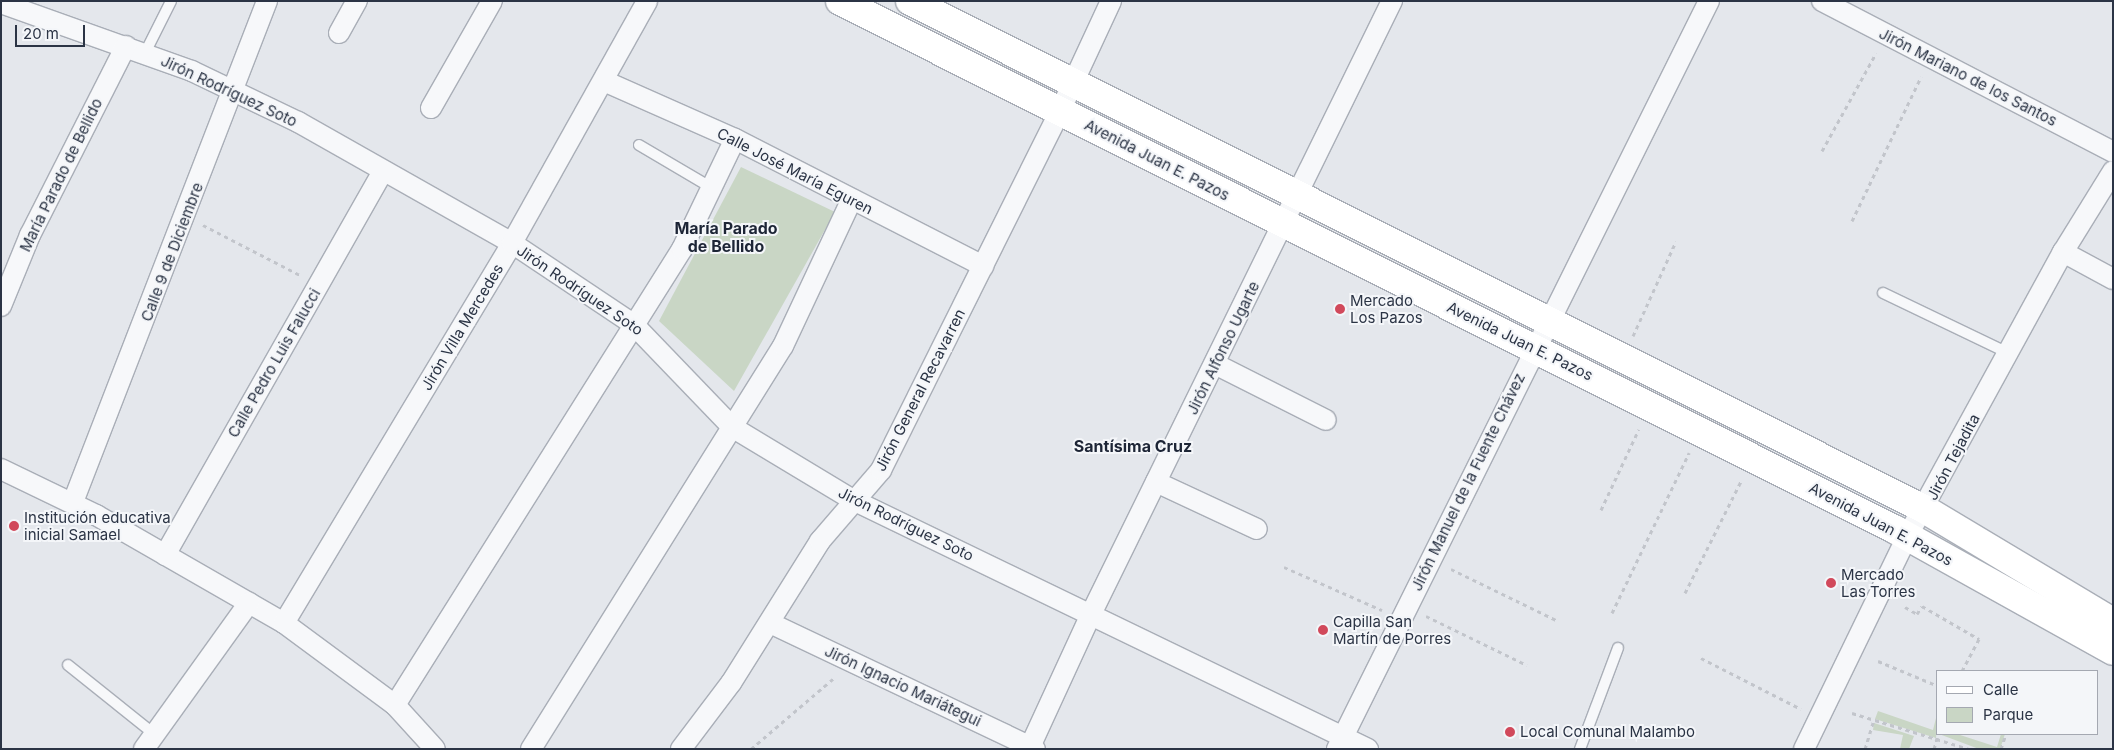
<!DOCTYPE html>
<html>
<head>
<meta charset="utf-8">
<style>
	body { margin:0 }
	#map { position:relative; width:2114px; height:750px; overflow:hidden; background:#e4e7ec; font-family:Inter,sans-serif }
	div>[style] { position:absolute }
	.green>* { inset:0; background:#c9d6c5 }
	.path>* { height:3px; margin-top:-1.5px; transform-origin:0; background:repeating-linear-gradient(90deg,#c2c5cb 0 4px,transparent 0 8px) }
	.roads { filter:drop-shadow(1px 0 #a9aeb7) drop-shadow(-1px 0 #a9aeb7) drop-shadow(0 1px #a9aeb7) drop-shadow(0 -1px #a9aeb7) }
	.lane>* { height:10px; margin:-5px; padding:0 5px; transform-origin:5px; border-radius:5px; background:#f7f8fa }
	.street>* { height:20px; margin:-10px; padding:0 10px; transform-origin:10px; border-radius:10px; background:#f7f8fa }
	.secondary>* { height:28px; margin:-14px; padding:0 14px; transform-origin:14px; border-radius:14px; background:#fff }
	.dots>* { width:14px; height:14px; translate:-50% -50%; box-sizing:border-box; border:2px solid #f4f6f9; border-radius:50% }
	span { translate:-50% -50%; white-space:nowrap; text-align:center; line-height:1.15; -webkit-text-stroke:4px #f4f6f9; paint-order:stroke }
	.street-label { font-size:15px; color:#2b3445 }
	.poi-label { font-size:15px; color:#2b3445 }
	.left { translate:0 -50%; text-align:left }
	.neighbourhood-label { font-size:16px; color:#1d2536; font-weight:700 }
	.frame { position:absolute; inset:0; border:2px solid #2b3445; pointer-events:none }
	.legend { position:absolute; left:1936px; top:670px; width:162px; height:65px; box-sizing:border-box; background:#f4f6f9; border:1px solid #a4a8b1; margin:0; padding:6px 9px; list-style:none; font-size:15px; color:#2b3445 }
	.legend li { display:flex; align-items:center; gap:10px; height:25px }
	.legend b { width:25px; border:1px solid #a4a8b1 }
	.scale { position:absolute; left:15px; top:25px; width:70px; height:22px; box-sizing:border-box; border:2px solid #2b3445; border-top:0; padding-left:6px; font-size:15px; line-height:18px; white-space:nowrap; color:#2b3445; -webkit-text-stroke:4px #f4f6f9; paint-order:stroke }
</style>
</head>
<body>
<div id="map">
	<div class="green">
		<div style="clip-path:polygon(741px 167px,835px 212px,734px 391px,659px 321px)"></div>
		<div style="clip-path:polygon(1938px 710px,1936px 738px,1875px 719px,1878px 711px,1933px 730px)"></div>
		<div style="clip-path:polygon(1874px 723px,1914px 736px,1909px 749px,1900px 749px,1903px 735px,1873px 730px)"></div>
		<div style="clip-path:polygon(1939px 734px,1957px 734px,1997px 747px,2001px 734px,2005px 734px,2000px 749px,1979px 749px)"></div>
	</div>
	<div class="path">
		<div style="left:1822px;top:151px;width:112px;rotate:-61.1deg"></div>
		<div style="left:1852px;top:221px;width:160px;rotate:-64.4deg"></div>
		<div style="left:203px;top:225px;width:109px;rotate:27.3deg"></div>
		<div style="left:1633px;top:336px;width:104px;rotate:-65.6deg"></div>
		<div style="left:1601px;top:510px;width:89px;rotate:-64.9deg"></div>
		<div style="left:1284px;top:567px;width:107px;rotate:23.7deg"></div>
		<div style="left:1451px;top:569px;width:117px;rotate:25.9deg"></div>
		<div style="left:1685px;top:593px;width:125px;rotate:-63.4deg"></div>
		<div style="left:1905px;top:607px;width:14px;rotate:30deg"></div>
		<div style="left:1917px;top:614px;width:9px;rotate:-58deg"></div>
		<div style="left:1922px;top:606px;width:66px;rotate:30.1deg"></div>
		<div style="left:1979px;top:639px;width:36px;rotate:118deg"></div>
		<div style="left:1612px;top:613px;width:178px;rotate:-64.3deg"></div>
		<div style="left:1426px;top:616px;width:112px;rotate:25.9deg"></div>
		<div style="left:1701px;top:658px;width:112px;rotate:27deg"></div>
		<div style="left:1878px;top:661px;width:65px;rotate:22.6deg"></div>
		<div style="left:1852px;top:713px;width:122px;rotate:17.1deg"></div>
		<div style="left:751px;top:749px;width:111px;rotate:-40.6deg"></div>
		<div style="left:1865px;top:749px;width:30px;rotate:-73deg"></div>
		<div style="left:1934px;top:749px;width:16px;rotate:-75deg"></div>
		<div style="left:2001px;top:749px;width:16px;rotate:-72deg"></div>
	</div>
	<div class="roads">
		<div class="lane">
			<div style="left:145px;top:53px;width:58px;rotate:-63.4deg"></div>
			<div style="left:639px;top:145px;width:85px;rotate:30.5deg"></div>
			<div style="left:1883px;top:293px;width:139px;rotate:25.6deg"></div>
			<div style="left:68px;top:665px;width:110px;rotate:38.7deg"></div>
			<div style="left:1580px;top:749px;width:108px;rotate:-69.4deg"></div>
		</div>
		<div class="street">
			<div style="left:1822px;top:1px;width:328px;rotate:27.4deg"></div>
			<div style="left:1px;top:3px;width:203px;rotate:19.6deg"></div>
			<div style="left:192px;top:71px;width:118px;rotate:25.7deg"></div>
			<div style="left:298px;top:122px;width:246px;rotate:29.5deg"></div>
			<div style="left:512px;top:243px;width:146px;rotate:33.8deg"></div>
			<div style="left:633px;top:324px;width:143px;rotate:46.1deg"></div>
			<div style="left:732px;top:427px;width:141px;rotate:31.1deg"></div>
			<div style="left:853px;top:500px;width:572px;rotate:25.8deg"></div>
			<div style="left:339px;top:33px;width:37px;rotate:-61deg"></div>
			<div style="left:604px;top:81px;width:143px;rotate:23.9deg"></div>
			<div style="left:735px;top:139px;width:279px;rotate:27.1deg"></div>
			<div style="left:431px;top:108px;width:123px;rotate:-60.3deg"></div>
			<div style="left:2063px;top:252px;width:57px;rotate:28.4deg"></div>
			<div style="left:1px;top:306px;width:77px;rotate:-67.8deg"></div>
			<div style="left:30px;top:235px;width:212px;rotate:-63.1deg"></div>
			<div style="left:1215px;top:364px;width:124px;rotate:26.8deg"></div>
			<div style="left:1px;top:469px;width:106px;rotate:25.8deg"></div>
			<div style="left:96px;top:515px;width:217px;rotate:29.9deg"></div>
			<div style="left:284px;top:623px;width:138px;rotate:36.5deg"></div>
			<div style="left:395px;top:705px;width:59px;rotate:47.7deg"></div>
			<div style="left:1156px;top:482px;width:111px;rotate:25deg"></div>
			<div style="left:73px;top:502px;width:537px;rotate:-68.83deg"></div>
			<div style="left:165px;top:555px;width:442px;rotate:-60.4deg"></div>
			<div style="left:284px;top:623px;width:443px;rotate:-59deg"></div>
			<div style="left:512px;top:243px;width:277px;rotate:-60.8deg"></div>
			<div style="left:770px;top:623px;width:293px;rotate:25.4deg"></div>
			<div style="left:395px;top:705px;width:539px;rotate:-57.81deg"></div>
			<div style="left:682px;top:249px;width:122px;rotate:-64.3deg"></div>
			<div style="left:144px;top:749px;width:180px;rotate:-54.3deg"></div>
			<div style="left:531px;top:749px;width:475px;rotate:-58deg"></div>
			<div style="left:783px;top:346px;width:162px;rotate:-64.9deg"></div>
			<div style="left:681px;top:749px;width:83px;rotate:-52.9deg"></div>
			<div style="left:731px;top:683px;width:168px;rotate:-57.9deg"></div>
			<div style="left:820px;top:541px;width:94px;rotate:-49.3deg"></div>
			<div style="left:881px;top:470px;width:401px;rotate:-63.5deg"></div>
			<div style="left:1060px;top:111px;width:121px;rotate:-65.1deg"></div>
			<div style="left:1029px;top:749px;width:149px;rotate:-65.3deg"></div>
			<div style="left:1091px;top:614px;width:683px;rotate:-63.85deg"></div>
			<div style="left:1337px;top:749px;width:835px;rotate:-63.56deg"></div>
			<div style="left:1804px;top:749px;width:238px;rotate:-64.1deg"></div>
			<div style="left:1908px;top:535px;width:323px;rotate:-61.3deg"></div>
			<div style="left:2063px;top:252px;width:95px;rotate:-58.3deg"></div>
		</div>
		<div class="secondary">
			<div style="left:840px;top:1px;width:1181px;rotate:26.61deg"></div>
			<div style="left:1896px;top:530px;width:248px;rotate:29.1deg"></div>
			<div style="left:910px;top:1px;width:1134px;rotate:26.61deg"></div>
			<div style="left:1924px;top:509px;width:220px;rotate:30.9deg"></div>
		</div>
	</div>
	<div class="dots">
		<div style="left:1340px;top:309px;background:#d1495b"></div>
		<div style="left:14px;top:526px;background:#d1495b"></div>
		<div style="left:1831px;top:583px;background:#d1495b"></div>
		<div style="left:1323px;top:630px;background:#d1495b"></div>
		<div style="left:1510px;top:732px;background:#d1495b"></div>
	</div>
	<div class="street-label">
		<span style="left:1968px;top:77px;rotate:27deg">Jirón Mariano de los Santos</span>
		<span style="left:229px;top:91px;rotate:25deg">Jirón Rodríguez Soto</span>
		<span style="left:1157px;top:160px;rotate:27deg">Avenida Juan E. Pazos</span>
		<span style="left:795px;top:171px;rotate:27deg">Calle José María Eguren</span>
		<span style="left:61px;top:175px;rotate:-64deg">María Parado de Bellido</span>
		<span style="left:172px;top:252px;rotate:-69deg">Calle 9 de Diciembre</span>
		<span style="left:580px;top:290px;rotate:34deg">Jirón Rodríguez Soto</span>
		<span style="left:462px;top:327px;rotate:-59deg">Jirón Villa Mercedes</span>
		<span style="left:1520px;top:341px;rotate:26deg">Avenida Juan E. Pazos</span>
		<span style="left:1223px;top:348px;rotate:-64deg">Jirón Alfonso Ugarte</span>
		<span style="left:274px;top:363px;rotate:-60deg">Calle Pedro Luis Falucci</span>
		<span style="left:920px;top:390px;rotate:-63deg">Jirón General Recavarren</span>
		<span style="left:1953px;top:457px;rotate:-62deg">Jirón Tejadita</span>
		<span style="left:1468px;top:482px;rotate:-64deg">Jirón Manuel de la Fuente Chávez</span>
		<span style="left:906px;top:524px;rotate:26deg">Jirón Rodríguez Soto</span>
		<span style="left:1881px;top:524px;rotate:28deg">Avenida Juan E. Pazos</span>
		<span style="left:903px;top:686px;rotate:25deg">Jirón Ignacio Mariátegui</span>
	</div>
	<div class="poi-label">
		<span class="left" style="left:1350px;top:309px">Mercado<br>Los Pazos</span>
		<span class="left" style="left:24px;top:526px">Institución educativa<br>inicial Samael</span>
		<span class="left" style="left:1841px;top:583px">Mercado<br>Las Torres</span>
		<span class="left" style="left:1333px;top:630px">Capilla San<br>Martín de Porres</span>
		<span class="left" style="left:1520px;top:732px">Local Comunal Malambo</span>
	</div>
	<div class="neighbourhood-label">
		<span style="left:726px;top:237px">María Parado<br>de Bellido</span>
		<span style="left:1133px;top:446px">Santísima Cruz</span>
	</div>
	<div class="frame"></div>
	<ul class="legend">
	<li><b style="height:6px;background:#fff"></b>Calle</li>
	<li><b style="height:14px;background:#c9d6c5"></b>Parque</li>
	</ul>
	<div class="scale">20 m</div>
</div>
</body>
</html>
